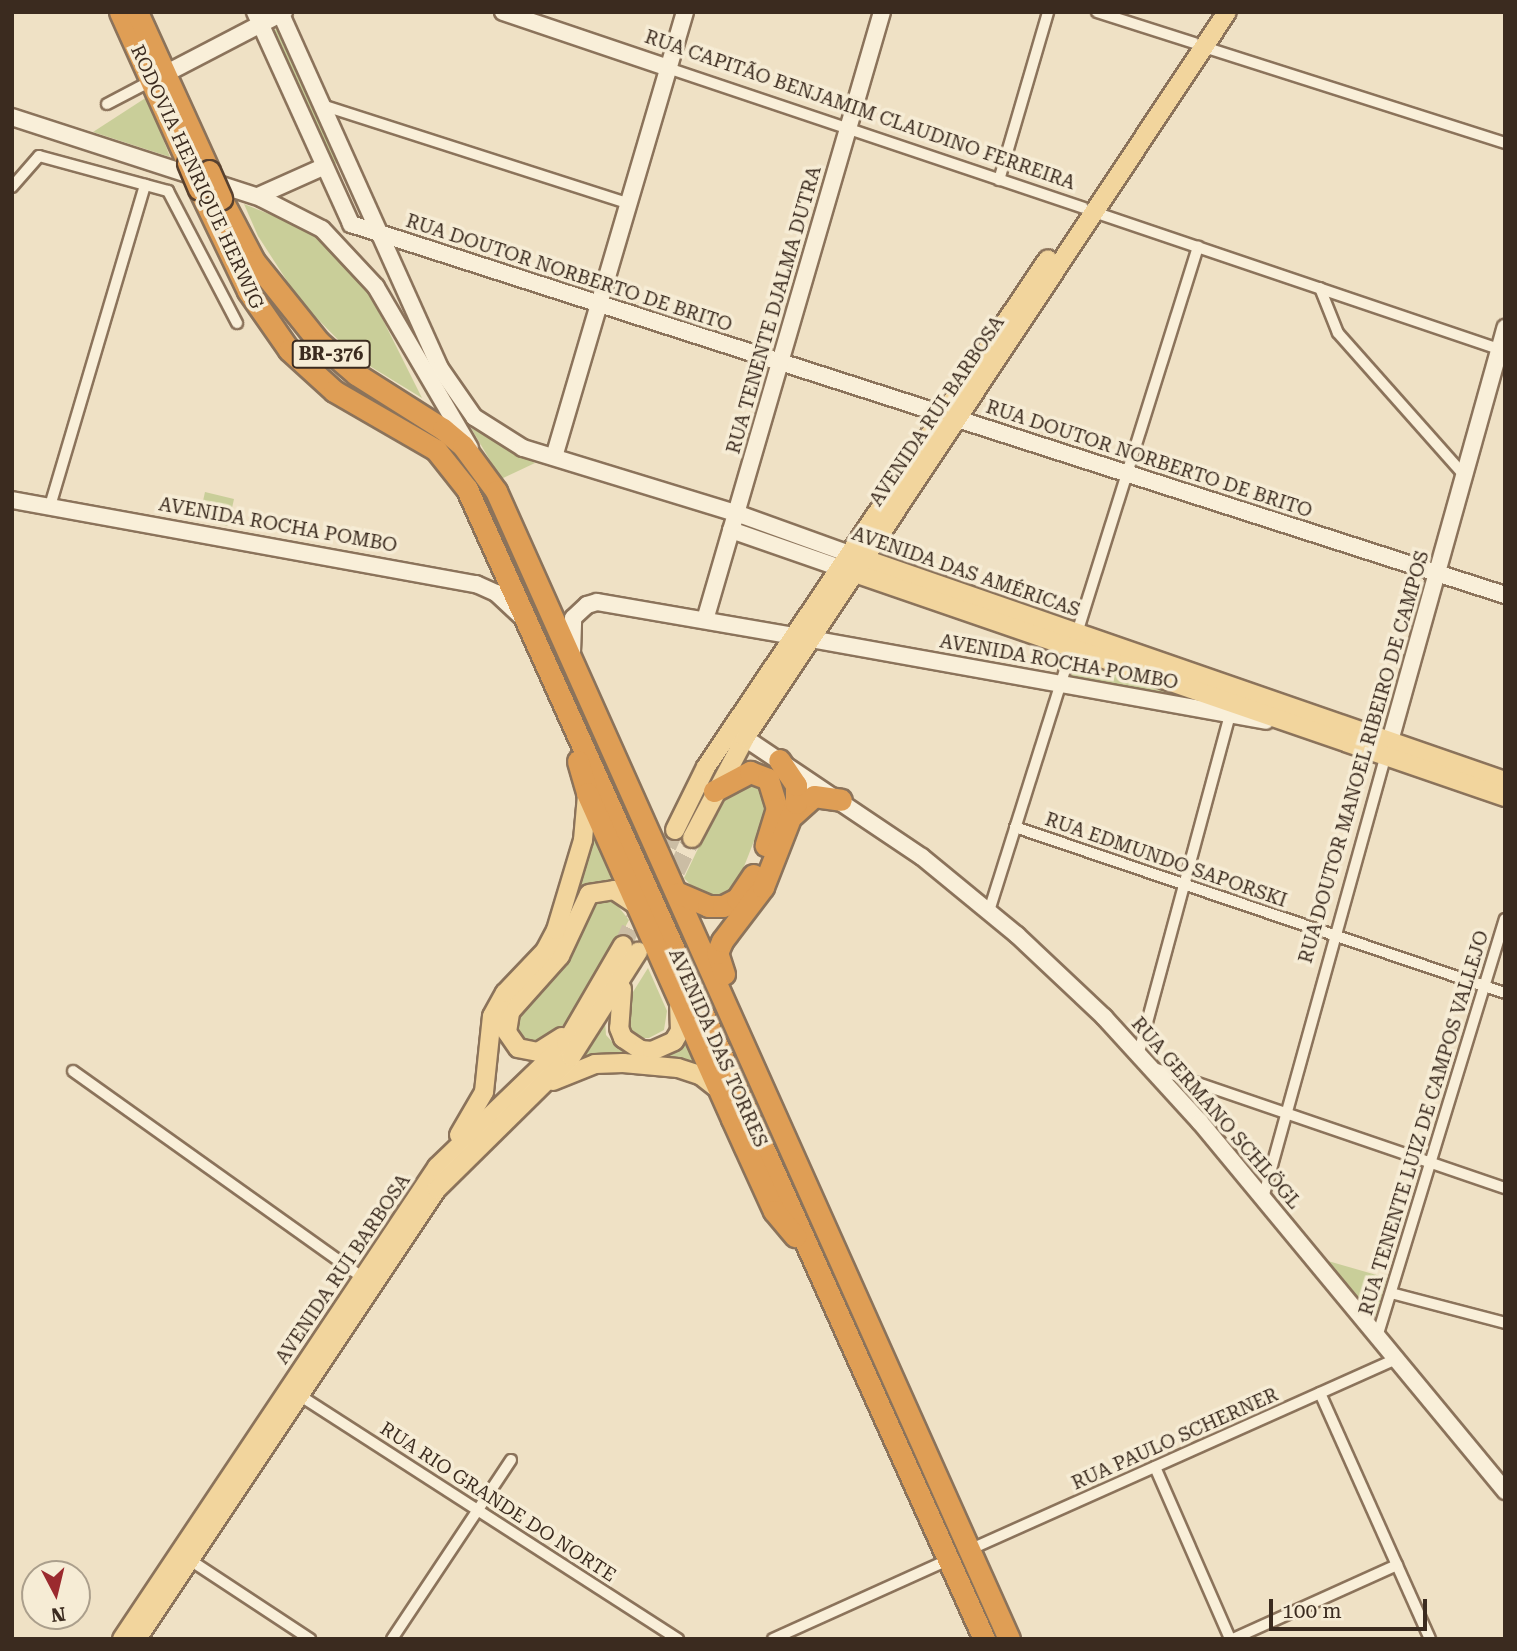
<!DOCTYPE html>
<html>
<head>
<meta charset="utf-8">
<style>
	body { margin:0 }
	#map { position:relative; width:1517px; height:1651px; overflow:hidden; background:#efe1c5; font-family:"Roboto Serif",serif }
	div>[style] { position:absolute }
	.green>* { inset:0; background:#c9ce99 }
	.primary-tunnel>* { height:18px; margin-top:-9px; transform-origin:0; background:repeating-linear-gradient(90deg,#cbbda4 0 18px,transparent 0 27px) }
	.roads { filter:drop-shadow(2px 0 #8b735b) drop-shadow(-2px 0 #8b735b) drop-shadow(0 2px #8b735b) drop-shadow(0 -2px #8b735b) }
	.street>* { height:10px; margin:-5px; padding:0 5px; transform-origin:5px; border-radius:5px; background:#f9efd9 }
	.secondary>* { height:16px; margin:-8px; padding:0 8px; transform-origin:8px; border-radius:8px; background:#f9efd9 }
	.primary>* { height:18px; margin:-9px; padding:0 9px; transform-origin:9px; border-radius:9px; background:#f2d59d }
	.highway>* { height:21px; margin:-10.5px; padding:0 10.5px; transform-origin:10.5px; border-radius:10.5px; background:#df9e55 }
	.bridges { filter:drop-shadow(2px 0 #58412f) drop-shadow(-2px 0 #58412f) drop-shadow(0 2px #58412f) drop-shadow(0 -2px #58412f) }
	.highway-bridge>* { height:21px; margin:-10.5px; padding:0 10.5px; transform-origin:10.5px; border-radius:10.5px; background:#df9e55 }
	span { translate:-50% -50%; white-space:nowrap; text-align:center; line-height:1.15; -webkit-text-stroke:7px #f6ecd5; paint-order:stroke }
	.shield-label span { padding:2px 5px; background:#f6ecd5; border:2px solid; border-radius:5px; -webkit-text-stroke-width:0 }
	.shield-label { font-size:18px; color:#3b2b1f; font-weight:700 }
	.street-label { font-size:19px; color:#3b2b1f }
	.frame { position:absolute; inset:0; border:14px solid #3b2b1f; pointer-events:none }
	.north { position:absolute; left:21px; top:1560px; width:70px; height:70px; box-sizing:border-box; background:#f6ecd5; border:2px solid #ab9f8c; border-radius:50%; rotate:173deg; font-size:19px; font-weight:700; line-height:28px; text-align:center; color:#3b2b1f }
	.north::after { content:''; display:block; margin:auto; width:24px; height:32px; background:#9b2a2e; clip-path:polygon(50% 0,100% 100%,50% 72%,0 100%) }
	.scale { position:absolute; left:1269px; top:1599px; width:158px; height:32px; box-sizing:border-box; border:4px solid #3b2b1f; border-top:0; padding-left:9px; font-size:21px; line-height:24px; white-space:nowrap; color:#3b2b1f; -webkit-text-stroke:5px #f6ecd5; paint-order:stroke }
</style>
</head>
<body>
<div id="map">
	<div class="green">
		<div style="clip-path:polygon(282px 26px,343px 161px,338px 163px,333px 164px,269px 33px)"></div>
		<div style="clip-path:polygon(147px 97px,170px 157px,93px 132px)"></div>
		<div style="clip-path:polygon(244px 204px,299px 226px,326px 243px,352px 270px,375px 304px,422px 398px,355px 357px,300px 301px,258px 236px)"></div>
		<div style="clip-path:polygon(471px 428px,535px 463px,501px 479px)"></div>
		<div style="clip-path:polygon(205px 492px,234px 499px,228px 526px,199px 519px)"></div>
		<div style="clip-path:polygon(1076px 656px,1221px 707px,1068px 680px)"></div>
		<div style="clip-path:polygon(750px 782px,765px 795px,765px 813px,736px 887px,727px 897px,703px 898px,684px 878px,725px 792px)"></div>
		<div style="clip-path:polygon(594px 828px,621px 888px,594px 883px,573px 896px)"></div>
		<div style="clip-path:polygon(597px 899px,613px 900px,629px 920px,582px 1006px,549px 1039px,529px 1048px,514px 1034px,518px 1016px,570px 960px)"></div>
		<div style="clip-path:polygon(648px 968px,667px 1011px,664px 1030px,649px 1038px,640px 1038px,626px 1025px,628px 1000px)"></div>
		<div style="clip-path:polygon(605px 1020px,606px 1035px,616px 1046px,640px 1056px,683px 1033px,699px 1068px,568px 1066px)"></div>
		<div style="clip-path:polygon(1321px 1259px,1387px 1278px,1374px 1322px)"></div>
	</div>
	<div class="primary-tunnel">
		<div style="left:653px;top:920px;width:91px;rotate:-64.6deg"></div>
		<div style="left:623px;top:945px;width:126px;rotate:-65.7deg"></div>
	</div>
	<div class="roads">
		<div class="street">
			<div style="left:1097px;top:12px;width:102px;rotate:17.7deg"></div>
			<div style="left:1204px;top:47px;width:316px;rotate:17.7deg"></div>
			<div style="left:668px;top:68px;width:438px;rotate:18.6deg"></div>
			<div style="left:107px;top:104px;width:50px;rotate:-27.6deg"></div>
			<div style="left:322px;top:105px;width:321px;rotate:17.8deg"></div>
			<div style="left:999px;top:180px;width:175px;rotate:-73.7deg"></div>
			<div style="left:12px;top:187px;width:41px;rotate:-48.9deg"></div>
			<div style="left:39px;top:156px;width:134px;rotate:15.2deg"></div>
			<div style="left:168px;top:191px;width:149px;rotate:62.4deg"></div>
			<div style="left:1094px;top:212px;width:428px;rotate:18.7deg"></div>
			<div style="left:1320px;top:288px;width:48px;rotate:68.2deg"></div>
			<div style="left:1338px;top:333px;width:190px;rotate:48.4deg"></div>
			<div style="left:50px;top:506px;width:335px;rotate:-73.5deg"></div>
			<div style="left:1077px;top:633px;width:405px;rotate:-72.6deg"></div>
			<div style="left:1015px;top:827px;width:517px;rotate:18.72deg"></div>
			<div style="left:989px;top:911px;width:276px;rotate:-72.5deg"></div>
			<div style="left:1139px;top:1052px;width:350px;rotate:-74.9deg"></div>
			<div style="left:1154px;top:1068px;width:371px;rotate:18.9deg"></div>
			<div style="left:73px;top:1071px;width:356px;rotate:35.5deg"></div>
			<div style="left:1263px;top:1198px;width:463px;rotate:-74.5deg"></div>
			<div style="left:1391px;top:1293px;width:118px;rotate:14.7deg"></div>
			<div style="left:1377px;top:1337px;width:437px;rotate:-73deg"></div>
			<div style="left:1320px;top:1393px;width:269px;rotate:65.9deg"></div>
			<div style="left:299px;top:1395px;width:451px;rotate:32.8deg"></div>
			<div style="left:1155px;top:1467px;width:188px;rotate:66.4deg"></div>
			<div style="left:969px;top:1550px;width:468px;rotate:-24.1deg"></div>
			<div style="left:190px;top:1560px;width:144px;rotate:33.4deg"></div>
			<div style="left:392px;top:1639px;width:215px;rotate:-56.4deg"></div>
			<div style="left:773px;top:1639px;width:192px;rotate:-24.3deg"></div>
			<div style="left:1233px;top:1639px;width:180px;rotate:-24.3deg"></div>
		</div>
		<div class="secondary">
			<div style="left:255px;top:12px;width:233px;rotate:65.6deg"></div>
			<div style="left:351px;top:224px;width:1212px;rotate:17.82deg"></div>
			<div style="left:280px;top:12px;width:390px;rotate:65.8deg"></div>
			<div style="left:440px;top:368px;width:60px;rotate:55.2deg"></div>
			<div style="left:474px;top:417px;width:58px;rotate:32.3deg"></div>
			<div style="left:523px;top:448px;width:223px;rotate:17deg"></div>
			<div style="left:736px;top:513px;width:120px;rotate:19.9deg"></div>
			<div style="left:503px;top:12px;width:174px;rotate:18.7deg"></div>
			<div style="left:165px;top:74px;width:134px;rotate:-27.5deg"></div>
			<div style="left:12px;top:117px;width:262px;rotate:18deg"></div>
			<div style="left:261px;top:198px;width:68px;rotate:26.9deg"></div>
			<div style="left:322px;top:229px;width:79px;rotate:47deg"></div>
			<div style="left:376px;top:287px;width:186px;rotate:59.7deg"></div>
			<div style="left:258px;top:196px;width:73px;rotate:-24.1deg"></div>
			<div style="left:554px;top:457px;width:464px;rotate:-73.6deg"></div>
			<div style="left:12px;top:500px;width:472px;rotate:10.3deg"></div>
			<div style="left:476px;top:584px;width:22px;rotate:24deg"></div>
			<div style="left:496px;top:593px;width:33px;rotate:43deg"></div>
			<div style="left:731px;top:530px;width:115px;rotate:19.2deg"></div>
			<div style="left:705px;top:620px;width:633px;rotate:-73.77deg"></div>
			<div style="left:811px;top:639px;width:462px;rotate:10.2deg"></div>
			<div style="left:572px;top:653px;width:35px;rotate:-88deg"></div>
			<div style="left:573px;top:618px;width:19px;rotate:-43deg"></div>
			<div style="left:587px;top:605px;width:10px;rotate:-17deg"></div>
			<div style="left:597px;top:602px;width:200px;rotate:9.8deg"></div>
			<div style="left:745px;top:738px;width:213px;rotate:33.9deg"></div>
			<div style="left:922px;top:857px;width:123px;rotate:39.4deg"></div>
			<div style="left:1017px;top:935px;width:120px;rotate:43.3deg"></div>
			<div style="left:1104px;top:1017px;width:142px;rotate:47.6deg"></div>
			<div style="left:1200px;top:1122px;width:479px;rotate:50.4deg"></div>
			<div style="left:1390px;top:741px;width:429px;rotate:-74.4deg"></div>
		</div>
		<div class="primary">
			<div style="left:853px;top:555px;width:690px;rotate:19.12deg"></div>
			<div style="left:846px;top:570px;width:697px;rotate:19.01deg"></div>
			<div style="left:675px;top:830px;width:70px;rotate:-63.8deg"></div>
			<div style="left:706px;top:767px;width:612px;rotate:-56.05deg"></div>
			<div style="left:692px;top:838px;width:113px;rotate:-62.1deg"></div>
			<div style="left:745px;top:738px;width:871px;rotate:-56.42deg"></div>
			<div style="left:622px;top:989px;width:39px;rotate:94deg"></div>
			<div style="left:619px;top:1028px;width:11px;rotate:68deg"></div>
			<div style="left:623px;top:1038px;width:22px;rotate:34deg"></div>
			<div style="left:641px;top:1050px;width:11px;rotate:5deg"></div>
			<div style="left:652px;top:1051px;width:24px;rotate:-24deg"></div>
			<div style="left:674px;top:1041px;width:12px;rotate:-59deg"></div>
			<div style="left:680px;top:1031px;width:24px;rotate:-92deg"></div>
			<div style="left:562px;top:1037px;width:28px;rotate:148deg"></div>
			<div style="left:538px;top:1052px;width:20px;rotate:-169deg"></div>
			<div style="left:518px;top:1048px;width:19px;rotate:-125deg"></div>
			<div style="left:507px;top:1032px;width:20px;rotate:-81deg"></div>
			<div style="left:510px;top:1012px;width:75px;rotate:-48.2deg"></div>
			<div style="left:560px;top:956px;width:68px;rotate:-64.9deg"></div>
			<div style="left:589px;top:894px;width:25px;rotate:-9deg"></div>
			<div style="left:614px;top:890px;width:27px;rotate:34deg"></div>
			<div style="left:553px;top:1081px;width:45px;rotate:-22deg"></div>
			<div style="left:595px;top:1064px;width:28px;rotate:-2deg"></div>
			<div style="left:623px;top:1063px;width:55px;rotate:5.2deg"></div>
			<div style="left:678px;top:1068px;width:23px;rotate:18deg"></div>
			<div style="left:700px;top:1075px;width:23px;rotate:38deg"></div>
			<div style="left:459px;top:1135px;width:50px;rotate:-59.8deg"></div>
			<div style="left:484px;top:1092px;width:76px;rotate:-84deg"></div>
			<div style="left:492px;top:1016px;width:26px;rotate:-61deg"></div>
			<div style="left:505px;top:993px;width:58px;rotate:-46.4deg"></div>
			<div style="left:545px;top:951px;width:24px;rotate:-62deg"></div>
			<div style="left:556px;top:930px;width:94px;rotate:-73.3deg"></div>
			<div style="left:583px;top:840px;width:45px;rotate:-84.9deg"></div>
			<div style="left:122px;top:1639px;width:567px;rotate:-56.28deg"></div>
			<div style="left:437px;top:1167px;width:179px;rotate:-43.9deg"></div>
			<div style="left:566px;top:1043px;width:113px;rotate:-59.8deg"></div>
			<div style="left:137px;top:1639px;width:541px;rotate:-56.31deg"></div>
			<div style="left:437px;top:1189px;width:188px;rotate:-44.6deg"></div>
			<div style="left:571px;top:1057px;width:125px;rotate:-57.5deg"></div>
		</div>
		<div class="highway">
			<div style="left:120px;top:12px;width:166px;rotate:65.8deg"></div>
			<div style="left:137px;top:12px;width:175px;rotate:65.6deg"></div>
			<div style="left:199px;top:189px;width:113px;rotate:64.3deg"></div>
			<div style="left:248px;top:291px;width:72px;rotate:55.2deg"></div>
			<div style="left:289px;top:350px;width:61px;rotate:42.3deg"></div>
			<div style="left:334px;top:391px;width:118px;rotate:30deg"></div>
			<div style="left:436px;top:450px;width:50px;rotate:51.5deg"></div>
			<div style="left:467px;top:489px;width:1261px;rotate:65.79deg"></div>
			<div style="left:221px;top:198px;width:71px;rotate:62.4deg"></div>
			<div style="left:254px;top:261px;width:104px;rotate:51.3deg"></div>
			<div style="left:319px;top:342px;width:49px;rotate:40.9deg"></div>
			<div style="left:356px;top:374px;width:103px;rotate:32.3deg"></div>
			<div style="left:443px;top:429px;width:26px;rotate:40deg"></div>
			<div style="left:463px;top:446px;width:56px;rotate:53.7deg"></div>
			<div style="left:496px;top:491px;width:1257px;rotate:65.92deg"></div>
			<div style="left:578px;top:761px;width:33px;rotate:74deg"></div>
			<div style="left:587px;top:793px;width:357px;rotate:66deg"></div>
			<div style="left:732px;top:1119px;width:101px;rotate:65.5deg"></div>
			<div style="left:774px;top:1211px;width:33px;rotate:50deg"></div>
			<div style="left:714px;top:791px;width:41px;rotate:-27.8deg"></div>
			<div style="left:750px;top:772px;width:19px;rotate:21deg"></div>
			<div style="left:768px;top:779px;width:30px;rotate:73deg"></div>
			<div style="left:777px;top:808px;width:39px;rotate:107deg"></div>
			<div style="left:793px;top:815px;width:28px;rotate:-42deg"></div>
			<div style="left:814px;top:796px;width:27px;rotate:8deg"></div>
			<div style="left:678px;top:893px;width:33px;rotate:23deg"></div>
			<div style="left:708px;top:906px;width:15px"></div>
			<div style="left:723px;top:906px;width:16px;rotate:-27deg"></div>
			<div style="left:737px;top:899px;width:29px;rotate:-56deg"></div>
			<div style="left:724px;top:974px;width:22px;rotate:-108deg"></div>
			<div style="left:717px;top:953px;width:13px;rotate:-67deg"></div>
			<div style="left:722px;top:941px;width:68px;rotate:-52.8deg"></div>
			<div style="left:763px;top:887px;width:90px;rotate:-68.6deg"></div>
			<div style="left:796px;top:803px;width:18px;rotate:-90deg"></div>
			<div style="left:796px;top:785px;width:30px;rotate:-124deg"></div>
		</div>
	</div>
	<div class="bridges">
		<div class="highway-bridge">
			<div style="left:188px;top:163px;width:28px;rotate:67deg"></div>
			<div style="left:209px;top:171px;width:30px;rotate:66deg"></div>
		</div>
	</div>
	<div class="shield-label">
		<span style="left:331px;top:354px">BR-376</span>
	</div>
	<div class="street-label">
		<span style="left:860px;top:110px;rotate:19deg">RUA CAPITÃO BENJAMIM CLAUDINO FERREIRA</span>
		<span style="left:197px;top:177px;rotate:65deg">RODOVIA HENRIQUE HERWIG</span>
		<span style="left:569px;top:273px;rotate:18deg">RUA DOUTOR NORBERTO DE BRITO</span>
		<span style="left:774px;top:310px;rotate:-74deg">RUA TENENTE DJALMA DUTRA</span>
		<span style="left:937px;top:411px;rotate:-56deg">AVENIDA RUI BARBOSA</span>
		<span style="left:1149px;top:459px;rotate:18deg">RUA DOUTOR NORBERTO DE BRITO</span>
		<span style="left:278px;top:525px;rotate:10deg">AVENIDA ROCHA POMBO</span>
		<span style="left:966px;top:572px;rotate:19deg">AVENIDA DAS AMÉRICAS</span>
		<span style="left:1059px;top:662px;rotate:10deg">AVENIDA ROCHA POMBO</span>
		<span style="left:1364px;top:757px;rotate:-74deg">RUA DOUTOR MANOEL RIBEIRO DE CAMPOS</span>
		<span style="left:1166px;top:860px;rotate:19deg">RUA EDMUNDO SAPORSKI</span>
		<span style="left:718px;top:1048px;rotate:66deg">AVENIDA DAS TORRES</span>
		<span style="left:1216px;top:1113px;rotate:49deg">RUA GERMANO SCHLÖGL</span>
		<span style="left:1424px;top:1123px;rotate:-73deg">RUA TENENTE LUIZ DE CAMPOS VALLEJO</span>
		<span style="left:343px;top:1269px;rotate:-56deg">AVENIDA RUI BARBOSA</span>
		<span style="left:1175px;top:1439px;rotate:-24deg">RUA PAULO SCHERNER</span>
		<span style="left:498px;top:1502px;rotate:33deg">RUA RIO GRANDE DO NORTE</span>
	</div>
	<div class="frame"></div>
	<div class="north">N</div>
	<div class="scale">100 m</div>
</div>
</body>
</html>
